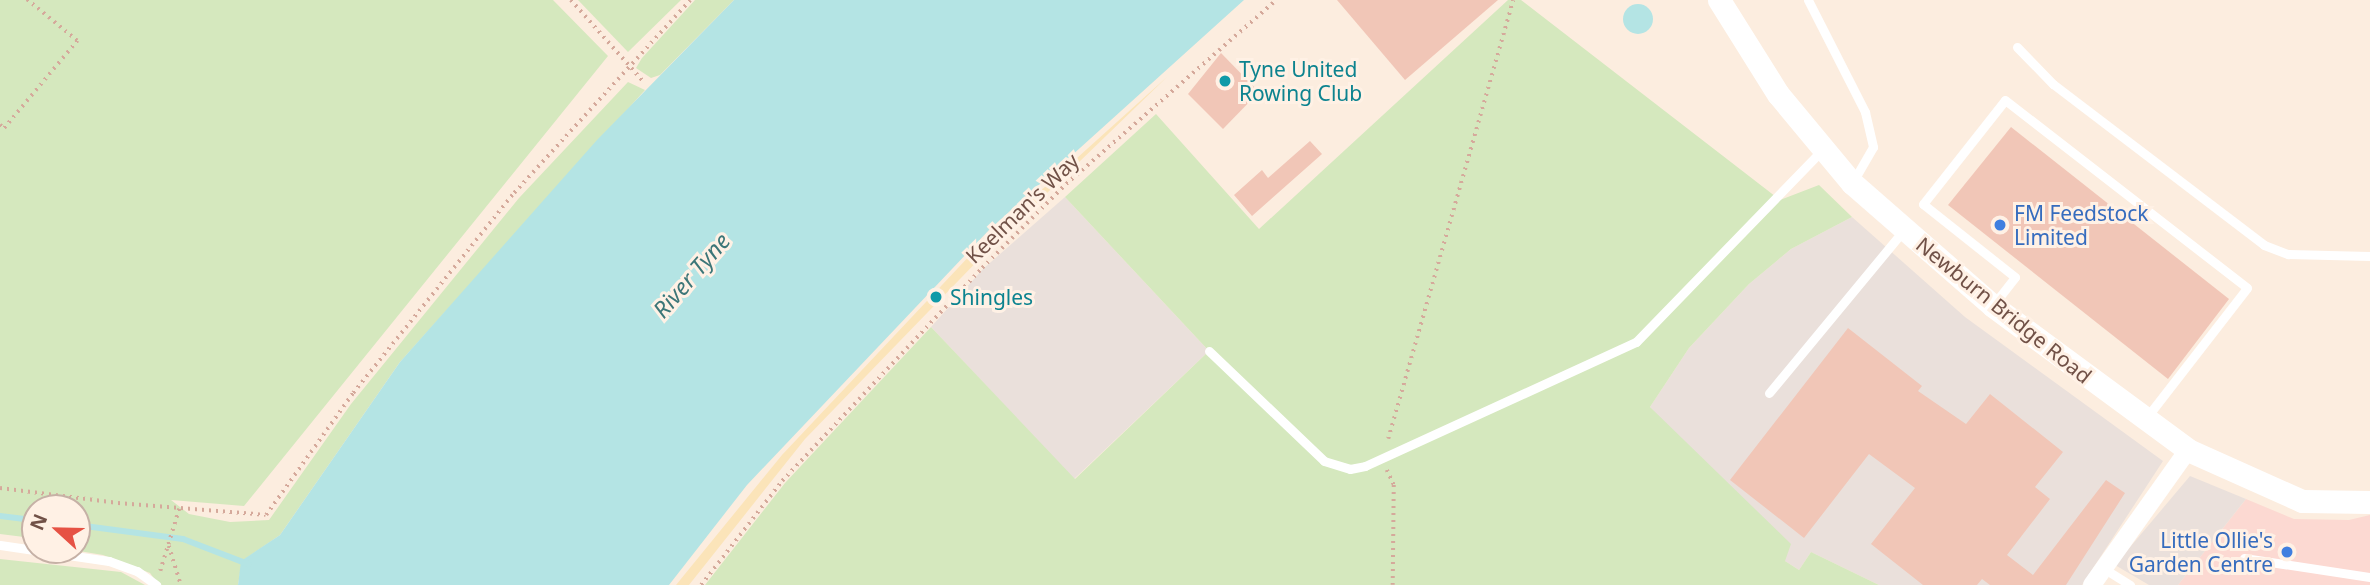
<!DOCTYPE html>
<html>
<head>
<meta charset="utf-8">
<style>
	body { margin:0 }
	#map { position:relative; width:2370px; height:585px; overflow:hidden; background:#fceddf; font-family:"Noto Sans",sans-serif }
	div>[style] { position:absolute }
	.commercial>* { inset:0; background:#fcd9d2 }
	.industrial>* { inset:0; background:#eae0db }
	.green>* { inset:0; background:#d5e8be }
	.sand>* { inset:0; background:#fbe4b9 }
	.water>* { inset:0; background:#b4e4e4 }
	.round { border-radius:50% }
	.stream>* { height:6px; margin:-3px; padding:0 3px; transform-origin:3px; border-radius:3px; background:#b4e4e4 }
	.building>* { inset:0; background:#f1c6b7 }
	.path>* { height:3.5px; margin-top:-1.75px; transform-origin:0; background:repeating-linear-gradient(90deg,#d5a99b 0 2px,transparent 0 7px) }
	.service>* { height:9px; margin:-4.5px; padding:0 4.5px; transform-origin:4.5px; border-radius:4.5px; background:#fff }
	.minor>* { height:18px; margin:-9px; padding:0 9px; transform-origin:9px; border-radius:9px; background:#fff }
	.tertiary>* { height:23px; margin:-11.5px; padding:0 11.5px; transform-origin:11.5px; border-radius:11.5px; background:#fff }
	.dots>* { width:19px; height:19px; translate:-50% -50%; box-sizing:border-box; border:4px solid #fff1e5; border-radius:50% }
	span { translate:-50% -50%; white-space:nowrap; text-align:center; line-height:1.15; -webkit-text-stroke:6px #fff1e5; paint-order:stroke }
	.culture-label { font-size:21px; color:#0d838f }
	.left { translate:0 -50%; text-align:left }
	.street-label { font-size:21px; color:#715147 }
	.shop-label { font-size:21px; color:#366cbe }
	.right { translate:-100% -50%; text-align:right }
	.water-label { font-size:23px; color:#3c7678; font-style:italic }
	.north { position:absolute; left:21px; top:494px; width:70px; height:70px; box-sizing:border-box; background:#fff1e5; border:2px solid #c6b1a6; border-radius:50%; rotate:292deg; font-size:19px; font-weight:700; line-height:28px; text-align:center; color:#715147 }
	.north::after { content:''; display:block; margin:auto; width:24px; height:32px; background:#e65244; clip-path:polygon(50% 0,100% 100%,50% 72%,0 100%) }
</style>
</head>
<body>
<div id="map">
	<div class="commercial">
		<div style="clip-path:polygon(2246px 499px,2294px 519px,2349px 520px,2370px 515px,2370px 585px,2178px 585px)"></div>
	</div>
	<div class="industrial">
		<div style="clip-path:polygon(1065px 197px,1209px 351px,1074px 479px,931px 327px,983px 269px)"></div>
		<div style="clip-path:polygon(1852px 217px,1965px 317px,2163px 461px,2082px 585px,1879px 585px,1811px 552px,1799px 570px,1785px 561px,1650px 407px,1689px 348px,1749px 284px,1791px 249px)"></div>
		<div style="clip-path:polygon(2190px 476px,2246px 499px,2178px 585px,2149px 585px,2115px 565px)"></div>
	</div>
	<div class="green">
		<div style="clip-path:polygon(0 0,553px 0,608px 56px,244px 506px,171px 500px,189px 514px,230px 522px,269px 520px,351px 404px,519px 198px,628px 82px,645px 90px,400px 362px,280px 535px,242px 561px,238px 585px,159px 585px,150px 573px,103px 555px,73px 550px,77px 550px,77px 508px,35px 508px,35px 544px,24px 537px,0 534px)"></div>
		<div style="clip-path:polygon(578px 0,681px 0,628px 52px)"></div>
		<div style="clip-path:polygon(695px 0,734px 0,660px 75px,651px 78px,636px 68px,642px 58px)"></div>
		<div style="clip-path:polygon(1508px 0,1521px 0,1780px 200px,1819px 185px,1852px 217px,1791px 249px,1749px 284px,1689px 348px,1650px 407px,1791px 544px,1785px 561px,1799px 570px,1811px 552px,1879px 585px,705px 585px,785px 483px,931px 327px,1075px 479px,1209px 351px,1065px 197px,1156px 114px,1259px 229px)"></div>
		<div style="clip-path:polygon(0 559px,121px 572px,145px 585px,0 585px)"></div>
	</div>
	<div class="sand">
		<div style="clip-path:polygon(1168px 76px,990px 248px,805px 439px,689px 585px,676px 585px,782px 455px,974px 251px)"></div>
	</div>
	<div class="water">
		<div style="clip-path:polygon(734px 0,1244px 0,989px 230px,747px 485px,669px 585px,238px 585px,241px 561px,280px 535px,400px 362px,597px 140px)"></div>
		<div class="round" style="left:1623px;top:4px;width:30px;height:30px"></div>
	</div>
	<div class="stream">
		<div style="left:0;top:516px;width:35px;rotate:7deg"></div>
		<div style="left:77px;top:525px;width:107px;rotate:7.5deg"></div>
		<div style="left:183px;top:539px;width:70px;rotate:21deg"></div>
	</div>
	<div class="building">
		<div style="clip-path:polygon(1337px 0,1498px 0,1405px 80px)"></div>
		<div style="clip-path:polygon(1221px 53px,1259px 92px,1223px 129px,1188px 94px)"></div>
		<div style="clip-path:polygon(2011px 127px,2229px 299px,2168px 379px,1948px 205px)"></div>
		<div style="clip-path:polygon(1310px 141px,1322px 154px,1252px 216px,1234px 195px,1262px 170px,1268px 178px)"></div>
		<div style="clip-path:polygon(1848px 328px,1922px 386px,1918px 391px,1966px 424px,1990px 394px,2063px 452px,2035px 487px,2050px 499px,2007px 555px,2033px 575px,2106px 480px,2125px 493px,2066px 585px,1990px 585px,1982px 579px,1977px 585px,1923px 585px,1871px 544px,1915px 488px,1869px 454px,1804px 538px,1730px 480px)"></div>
	</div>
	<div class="path">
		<div style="left:571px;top:0;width:108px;rotate:48.4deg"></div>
		<div style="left:0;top:125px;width:5px;rotate:37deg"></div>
		<div style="left:4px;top:128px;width:114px;rotate:-50deg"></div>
		<div style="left:77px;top:41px;width:65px;rotate:-140.6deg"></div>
		<div style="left:1388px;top:439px;width:456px;rotate:-74.1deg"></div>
		<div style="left:1387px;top:470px;width:17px;rotate:65deg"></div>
		<div style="left:1394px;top:485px;width:100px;rotate:90.6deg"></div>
		<div style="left:0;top:488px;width:119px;rotate:7.2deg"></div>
		<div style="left:118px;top:503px;width:148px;rotate:4.6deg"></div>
		<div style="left:266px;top:515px;width:150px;rotate:-54.5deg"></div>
		<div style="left:353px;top:393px;width:257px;rotate:-51.2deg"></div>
		<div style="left:514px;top:193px;width:261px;rotate:-47.6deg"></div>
		<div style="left:169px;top:546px;width:41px;rotate:72.9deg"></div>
		<div style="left:160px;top:571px;width:65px;rotate:-73deg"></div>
		<div style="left:701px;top:585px;width:132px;rotate:-52.1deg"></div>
		<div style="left:782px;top:481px;width:292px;rotate:-46.8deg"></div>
		<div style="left:982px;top:268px;width:119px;rotate:-45deg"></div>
		<div style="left:1066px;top:184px;width:279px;rotate:-41.2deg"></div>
	</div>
	<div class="service">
		<div style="left:1808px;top:0;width:126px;rotate:63deg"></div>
		<div style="left:1865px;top:112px;width:36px;rotate:77deg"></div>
		<div style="left:1873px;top:147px;width:39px;rotate:120deg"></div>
		<div style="left:2017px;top:47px;width:52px;rotate:45.8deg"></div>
		<div style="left:2053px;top:84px;width:265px;rotate:37.3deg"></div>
		<div style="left:2264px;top:245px;width:26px;rotate:21deg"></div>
		<div style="left:2288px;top:254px;width:82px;rotate:1.4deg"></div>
		<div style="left:1994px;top:304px;width:34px;rotate:-52deg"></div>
		<div style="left:2015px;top:277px;width:117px;rotate:-141.6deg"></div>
		<div style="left:1923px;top:204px;width:132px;rotate:-51.7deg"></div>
		<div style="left:2005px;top:100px;width:306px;rotate:37.8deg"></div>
		<div style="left:2247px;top:288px;width:165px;rotate:127.8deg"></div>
		<div style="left:1209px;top:351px;width:159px;rotate:43.7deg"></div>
		<div style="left:1324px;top:461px;width:27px;rotate:17deg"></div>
		<div style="left:1350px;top:469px;width:15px;rotate:-11deg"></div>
		<div style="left:1365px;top:466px;width:298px;rotate:-24.6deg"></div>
		<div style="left:1636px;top:342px;width:269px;rotate:-45.9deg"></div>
		<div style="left:1769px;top:393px;width:210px;rotate:-50.4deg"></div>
		<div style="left:0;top:545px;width:110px;rotate:8.4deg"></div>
		<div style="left:109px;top:561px;width:30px;rotate:20deg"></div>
		<div style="left:137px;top:571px;width:24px;rotate:36deg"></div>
		<div style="left:2244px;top:558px;width:127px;rotate:8.6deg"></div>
		<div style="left:2103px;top:568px;width:32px;rotate:32deg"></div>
	</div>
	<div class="minor">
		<div style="left:2092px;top:585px;width:166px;rotate:-54.6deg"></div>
	</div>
	<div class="tertiary">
		<div style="left:1719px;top:0;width:111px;rotate:57.9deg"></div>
		<div style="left:1778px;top:94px;width:116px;rotate:50.3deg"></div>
		<div style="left:1852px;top:183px;width:187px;rotate:41.1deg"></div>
		<div style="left:1993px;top:306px;width:242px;rotate:36.4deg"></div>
		<div style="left:2188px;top:450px;width:125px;rotate:24.1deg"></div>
		<div style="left:2302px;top:501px;width:68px;rotate:0.8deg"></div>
	</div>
	<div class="dots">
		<div style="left:1225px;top:81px;background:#0f9aa8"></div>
		<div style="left:2000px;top:225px;background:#3f7fe0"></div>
		<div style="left:936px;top:297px;background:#0f9aa8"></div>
		<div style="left:2287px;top:552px;background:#3f7fe0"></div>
	</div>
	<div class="culture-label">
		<span class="left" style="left:1239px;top:81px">Tyne United<br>Rowing Club</span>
		<span class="left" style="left:950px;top:297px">Shingles</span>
	</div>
	<div class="street-label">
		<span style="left:1022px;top:208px;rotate:-44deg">Keelman's Way</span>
		<span style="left:2004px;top:310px;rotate:39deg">Newburn Bridge Road</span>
	</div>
	<div class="shop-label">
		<span class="left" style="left:2014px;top:225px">FM Feedstock<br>Limited</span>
		<span class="right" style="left:2273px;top:552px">Little Ollie's<br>Garden Centre</span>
	</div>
	<div class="water-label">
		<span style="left:691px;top:275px;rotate:-49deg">River Tyne</span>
	</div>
	<div class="north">N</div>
</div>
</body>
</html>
